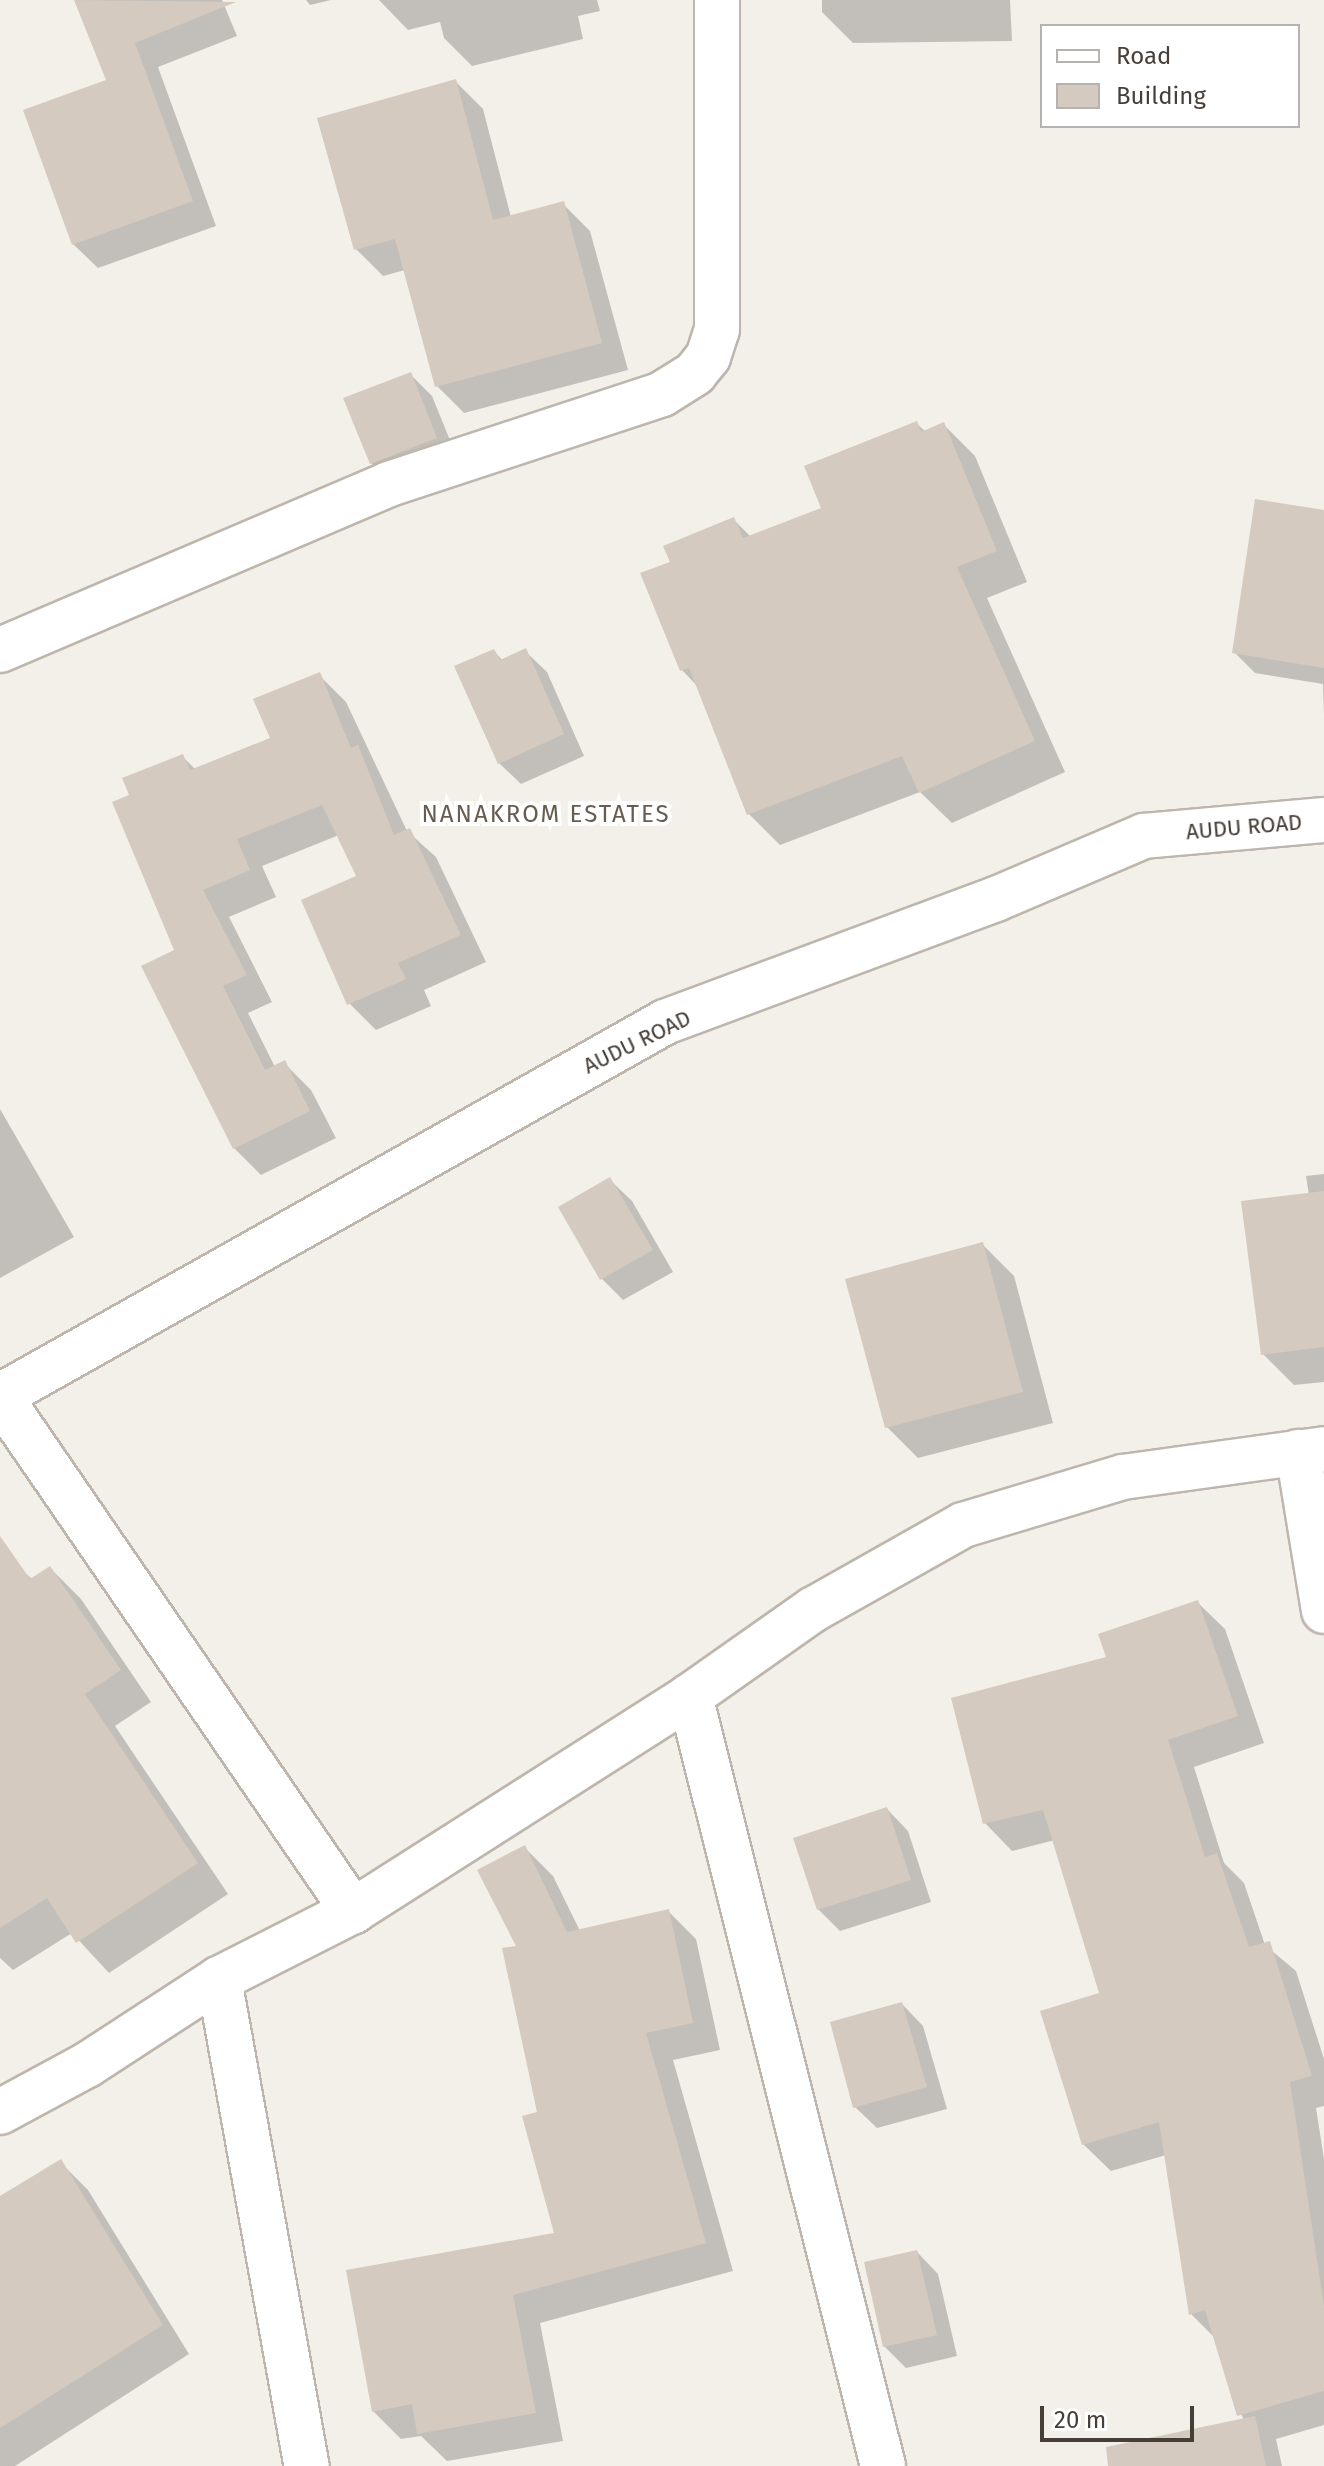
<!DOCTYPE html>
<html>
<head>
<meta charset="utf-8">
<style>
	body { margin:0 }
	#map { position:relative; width:1324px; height:2466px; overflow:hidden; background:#f3efe9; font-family:"Fira Sans",sans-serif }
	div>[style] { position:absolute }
	.shadow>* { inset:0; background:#0003 }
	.building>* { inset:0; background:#d4cabf }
	.roads { filter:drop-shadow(2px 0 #beb6ac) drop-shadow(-2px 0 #beb6ac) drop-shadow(0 2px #beb6ac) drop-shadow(0 -2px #beb6ac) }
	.minor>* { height:44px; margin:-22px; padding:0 22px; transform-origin:22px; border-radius:22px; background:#fff }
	span { translate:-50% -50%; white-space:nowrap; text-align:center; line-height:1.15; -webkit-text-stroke:8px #fff; paint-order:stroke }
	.street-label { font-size:22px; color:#463f38 }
	.neighbourhood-label { font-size:24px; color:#685c50; letter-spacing:2px }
	.legend { position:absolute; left:1040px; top:24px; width:260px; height:104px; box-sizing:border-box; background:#fff; border:2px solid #b5b2af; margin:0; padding:10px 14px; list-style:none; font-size:24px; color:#463f38 }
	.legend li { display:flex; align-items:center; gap:16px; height:40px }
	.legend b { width:40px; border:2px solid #b5b2af }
	.scale { position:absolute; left:1040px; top:2406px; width:154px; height:36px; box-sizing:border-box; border:4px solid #463f38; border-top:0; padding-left:10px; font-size:24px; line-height:28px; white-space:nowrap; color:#463f38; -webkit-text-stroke:6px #fff; paint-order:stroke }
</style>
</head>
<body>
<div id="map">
	<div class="shadow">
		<div style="clip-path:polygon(77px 0,222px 0,237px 36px,158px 67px,216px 226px,98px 268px,73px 244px,109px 82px)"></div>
		<div style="clip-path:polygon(306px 0,331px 0,310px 5px)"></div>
		<div style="clip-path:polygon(379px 0,597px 0,600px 11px,578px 16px,583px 39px,472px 66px,444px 38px,440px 22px,408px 30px)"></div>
		<div style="clip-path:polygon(822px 0,1010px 0,1012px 41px,853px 43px,822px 12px)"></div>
		<div style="clip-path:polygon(456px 82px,483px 109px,511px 217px,563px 204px,590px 231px,628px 370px,464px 413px,437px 386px,405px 270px,383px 276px,356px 249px)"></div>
		<div style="clip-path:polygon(410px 374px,432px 396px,458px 460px,393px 485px,371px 463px)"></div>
		<div style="clip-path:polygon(916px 423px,926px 432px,944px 425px,975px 456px,1027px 582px,987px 598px,1065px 772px,952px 823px,920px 792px,780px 845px,749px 814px,699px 688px,682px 670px,672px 563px,733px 519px,751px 537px,823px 509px)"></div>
		<div style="clip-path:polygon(1324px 512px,1324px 715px,1323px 684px,1255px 673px,1234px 652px)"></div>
		<div style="clip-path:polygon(494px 651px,503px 661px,525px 651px,547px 672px,584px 756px,521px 784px,499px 763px)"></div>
		<div style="clip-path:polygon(319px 675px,346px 702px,407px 831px,436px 857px,486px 962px,424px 990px,431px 1006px,376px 1030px,349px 1003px,359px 877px,339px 835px,262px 866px,276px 897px,229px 917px,272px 1002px,248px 1013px,275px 1067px,284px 1063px,311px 1090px,336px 1138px,261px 1175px,234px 1148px,132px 796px,183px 757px,196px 770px,272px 739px)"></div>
		<div style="clip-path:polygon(0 1109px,74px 1237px,0 1278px)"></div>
		<div style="clip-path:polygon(1324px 1174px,1324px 1382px,1294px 1385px,1263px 1354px,1309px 1195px,1306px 1176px)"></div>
		<div style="clip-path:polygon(610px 1180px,632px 1201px,673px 1272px,623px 1300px,602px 1279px,560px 1208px)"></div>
		<div style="clip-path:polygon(983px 1245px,1014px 1276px,1053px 1423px,918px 1458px,887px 1427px)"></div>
		<div style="clip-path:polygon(19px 1567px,33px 1580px,50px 1568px,81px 1599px,151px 1702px,115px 1726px,228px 1894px,109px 1973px,72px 1933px,13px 1970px,0 1958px,0 1579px)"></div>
		<div style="clip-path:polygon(1197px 1602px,1225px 1629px,1264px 1743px,1194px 1767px,1224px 1863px,1244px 1883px,1265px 1945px,1296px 1971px,1324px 2059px,1324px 2106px,1316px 2108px,1324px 2159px,1324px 2425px,1276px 2439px,1282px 2466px,1186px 2466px,1244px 2421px,1215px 2338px,1191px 2314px,1166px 2155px,1111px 2171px,1083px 2144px,1102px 1994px,1055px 1840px,1012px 1851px,985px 1823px,1108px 1658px)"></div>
		<div style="clip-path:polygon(887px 1809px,908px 1831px,931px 1902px,840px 1931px,818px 1909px)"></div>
		<div style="clip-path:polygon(525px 1848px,553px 1876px,580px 1931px,668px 1911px,696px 1939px,720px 2050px,673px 2060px,733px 2271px,540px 2323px,563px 2441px,447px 2461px,421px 2436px,401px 2439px,373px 2411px,557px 2234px,518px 1947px)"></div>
		<div style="clip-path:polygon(902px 2004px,923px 2026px,947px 2109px,877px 2128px,855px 2107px)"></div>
		<div style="clip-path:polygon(60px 2162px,88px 2190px,189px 2354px,15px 2466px,0 2466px,0 2199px)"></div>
		<div style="clip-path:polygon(917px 2252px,938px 2274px,957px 2356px,906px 2368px,884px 2346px)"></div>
	</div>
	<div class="building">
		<div style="clip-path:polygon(74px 0,236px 2px,135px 43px,193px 201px,72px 245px,23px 110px,106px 80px)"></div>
		<div style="clip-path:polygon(456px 79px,493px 220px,564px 201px,602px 343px,435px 387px,395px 239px,354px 250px,317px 118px)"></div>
		<div style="clip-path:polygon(411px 372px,437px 438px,370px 464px,343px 398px)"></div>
		<div style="clip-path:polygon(917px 421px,921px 432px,944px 422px,997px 551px,957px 567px,1035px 741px,919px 793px,902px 756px,747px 815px,689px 668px,680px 671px,640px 573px,670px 562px,663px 546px,734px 517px,743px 538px,821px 508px,804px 466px)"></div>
		<div style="clip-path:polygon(1255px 499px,1324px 510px,1324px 668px,1232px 653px)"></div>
		<div style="clip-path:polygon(526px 648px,564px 734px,498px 764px,454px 666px,494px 649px,500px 660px)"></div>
		<div style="clip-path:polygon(320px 672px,351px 748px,358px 745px,394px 835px,410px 828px,461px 935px,398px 963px,406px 979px,347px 1005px,301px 900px,356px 876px,322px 805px,237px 839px,250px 870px,203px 890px,247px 975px,223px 986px,265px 1070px,285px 1060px,310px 1111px,233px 1149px,141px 966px,174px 950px,112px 802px,129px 795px,122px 778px,183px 754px,190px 770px,270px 738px,253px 699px)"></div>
		<div style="clip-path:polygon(610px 1177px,653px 1250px,600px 1280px,558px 1207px)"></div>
		<div style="clip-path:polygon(1324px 1191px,1324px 1347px,1261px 1355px,1241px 1201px)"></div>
		<div style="clip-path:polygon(983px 1242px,1023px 1392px,885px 1428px,845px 1279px)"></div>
		<div style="clip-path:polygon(0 1536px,30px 1579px,50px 1566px,121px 1670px,85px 1694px,198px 1863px,76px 1943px,47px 1898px,0 1928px)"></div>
		<div style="clip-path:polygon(1198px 1600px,1238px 1716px,1168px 1740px,1205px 1857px,1217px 1853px,1249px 1947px,1270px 1941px,1312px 2076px,1290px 2082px,1324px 2306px,1324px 2391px,1237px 2416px,1205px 2310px,1189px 2315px,1159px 2122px,1082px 2145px,1040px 2011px,1099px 1993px,1043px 1810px,983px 1824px,951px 1698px,1106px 1657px,1098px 1634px)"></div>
		<div style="clip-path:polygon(887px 1807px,911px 1880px,817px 1910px,793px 1838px)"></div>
		<div style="clip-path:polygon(525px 1845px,567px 1932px,669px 1909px,693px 2023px,646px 2033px,706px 2243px,513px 2295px,536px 2413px,417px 2434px,412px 2404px,372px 2412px,346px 2270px,554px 2233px,522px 2116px,537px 2112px,502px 1948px,516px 1946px,477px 1870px)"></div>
		<div style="clip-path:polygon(902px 2002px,927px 2087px,853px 2108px,830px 2022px)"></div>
		<div style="clip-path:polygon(61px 2159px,163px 2325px,0 2428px,0 2196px)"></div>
		<div style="clip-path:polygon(917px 2250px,937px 2335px,883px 2347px,864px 2262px)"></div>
		<div style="clip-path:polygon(1255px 2416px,1266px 2466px,1108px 2466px,1106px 2447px)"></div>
	</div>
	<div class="roads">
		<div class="minor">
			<div style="left:0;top:650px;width:423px;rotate:-23.1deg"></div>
			<div style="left:389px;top:484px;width:287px;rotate:-18.2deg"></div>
			<div style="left:662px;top:394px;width:39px;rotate:-32deg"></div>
			<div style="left:695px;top:373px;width:21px;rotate:-51deg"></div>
			<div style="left:708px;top:357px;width:28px;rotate:-72deg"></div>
			<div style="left:717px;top:330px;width:330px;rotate:-90deg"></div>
			<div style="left:0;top:1396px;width:763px;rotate:-29.35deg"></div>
			<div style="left:665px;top:1022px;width:353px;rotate:-20.4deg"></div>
			<div style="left:996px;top:899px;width:161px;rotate:-23.1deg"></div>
			<div style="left:1144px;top:836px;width:181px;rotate:-5.1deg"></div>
			<div style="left:0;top:1397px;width:624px;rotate:55.52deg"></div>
			<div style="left:1298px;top:1452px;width:161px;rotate:80.7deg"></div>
			<div style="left:690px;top:1696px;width:794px;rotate:75.93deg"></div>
			<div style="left:219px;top:1979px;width:495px;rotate:79.8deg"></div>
			<div style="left:0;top:2112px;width:99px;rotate:-28.4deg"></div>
			<div style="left:87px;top:2065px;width:158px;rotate:-33.1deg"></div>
			<div style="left:219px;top:1979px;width:150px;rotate:-26.9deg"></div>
			<div style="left:353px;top:1911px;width:400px;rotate:-32.5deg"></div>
			<div style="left:690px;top:1696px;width:151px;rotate:-35.1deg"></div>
			<div style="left:814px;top:1609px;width:171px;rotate:-29.4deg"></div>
			<div style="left:963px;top:1525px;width:167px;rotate:-16.7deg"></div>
			<div style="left:1123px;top:1477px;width:203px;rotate:-7.9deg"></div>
		</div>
	</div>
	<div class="street-label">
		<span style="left:1244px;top:827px;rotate:-5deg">AUDU ROAD</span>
		<span style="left:637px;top:1042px;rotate:-26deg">AUDU ROAD</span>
	</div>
	<div class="neighbourhood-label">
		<span style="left:546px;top:815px">NANAKROM ESTATES</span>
	</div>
	<ul class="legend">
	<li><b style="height:10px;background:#fff"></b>Road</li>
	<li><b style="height:22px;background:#d4cabf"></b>Building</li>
	</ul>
	<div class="scale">20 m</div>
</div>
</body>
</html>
